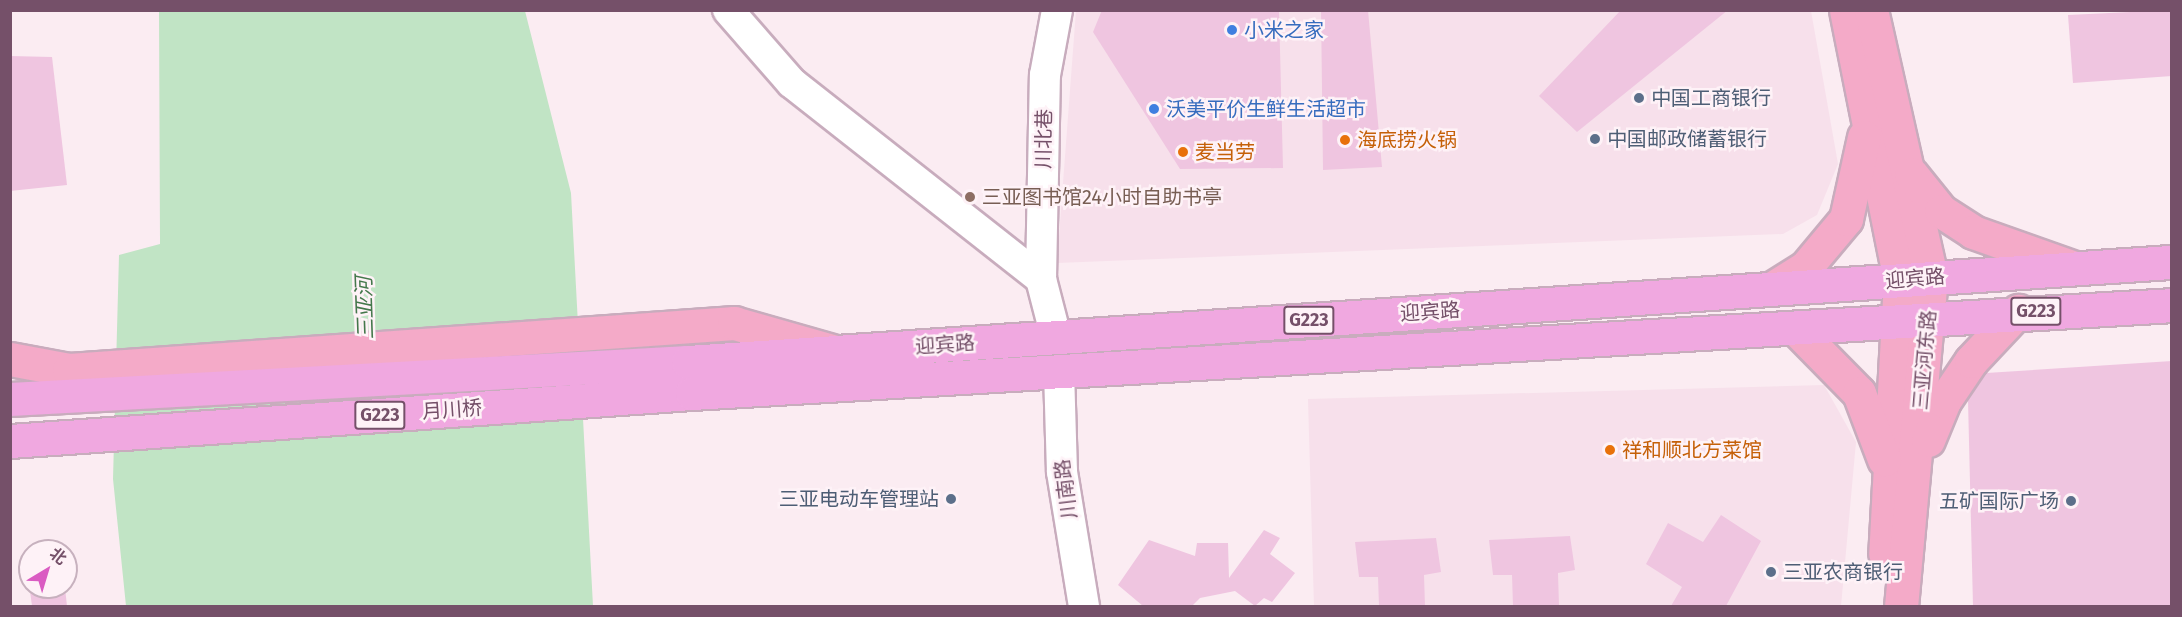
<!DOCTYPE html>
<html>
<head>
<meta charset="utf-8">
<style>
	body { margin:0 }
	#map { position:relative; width:2182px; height:617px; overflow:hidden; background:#fbecf2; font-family:"Fira Sans","Noto Sans SC",sans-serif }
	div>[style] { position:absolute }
	.residential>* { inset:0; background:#f7e0eb }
	.water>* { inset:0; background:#c1e4c5 }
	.building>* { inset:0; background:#efc5e0 }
	.roads { filter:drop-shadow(2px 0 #c8acbd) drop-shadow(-2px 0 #c8acbd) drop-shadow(0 2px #c8acbd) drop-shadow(0 -2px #c8acbd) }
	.minor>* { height:30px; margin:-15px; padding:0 15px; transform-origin:15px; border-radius:15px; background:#fff }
	.major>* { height:33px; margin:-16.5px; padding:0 16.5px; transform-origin:16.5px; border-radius:16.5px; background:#f4aac8 }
	.highway>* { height:33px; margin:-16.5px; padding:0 16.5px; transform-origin:16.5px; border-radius:16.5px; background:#f0a8e0 }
	.dots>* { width:16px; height:16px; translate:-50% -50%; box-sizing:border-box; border:3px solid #fef2f7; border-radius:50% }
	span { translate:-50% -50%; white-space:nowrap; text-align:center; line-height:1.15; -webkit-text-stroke:5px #fef2f7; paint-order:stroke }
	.shield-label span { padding:2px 4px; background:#fef2f7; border:2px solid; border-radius:4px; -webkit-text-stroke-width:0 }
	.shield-label { font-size:18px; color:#755069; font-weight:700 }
	.shop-label { font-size:20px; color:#366cbe }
	.left { translate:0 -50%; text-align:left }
	.service-label { font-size:20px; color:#4e5e75 }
	.right { translate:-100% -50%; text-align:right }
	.street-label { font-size:20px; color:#755069 }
	.food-label { font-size:20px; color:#c56008 }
	.education-label { font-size:20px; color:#785e54 }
	.water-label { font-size:21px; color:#44784b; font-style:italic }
	.frame { position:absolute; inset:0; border:12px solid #755069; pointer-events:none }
	.north { position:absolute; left:18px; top:539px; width:60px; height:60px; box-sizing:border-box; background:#fef2f7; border:2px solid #c7b1be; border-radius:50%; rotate:38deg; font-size:16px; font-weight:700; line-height:24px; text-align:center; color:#755069 }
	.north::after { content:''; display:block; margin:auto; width:21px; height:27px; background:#da5cc2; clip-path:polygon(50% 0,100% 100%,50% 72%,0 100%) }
</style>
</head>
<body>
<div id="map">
	<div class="residential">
		<div style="clip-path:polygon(1076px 11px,1811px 11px,1838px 164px,1817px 215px,1783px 234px,1057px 263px)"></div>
		<div style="clip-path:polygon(1824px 385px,1856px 442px,1841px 606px,1314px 606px,1308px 399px)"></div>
	</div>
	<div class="water">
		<div style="clip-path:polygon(159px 11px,525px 11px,571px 193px,593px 606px,126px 606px,113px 479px,119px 255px,160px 244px)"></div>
	</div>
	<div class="building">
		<div style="clip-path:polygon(1102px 10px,1279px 10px,1283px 168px,1180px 169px,1093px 32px)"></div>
		<div style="clip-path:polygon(1321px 10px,1368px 10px,1382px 167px,1323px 170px)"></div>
		<div style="clip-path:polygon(1621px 10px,1728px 10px,1577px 132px,1539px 96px)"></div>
		<div style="clip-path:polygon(2172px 10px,2172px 76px,2073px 83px,2068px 15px)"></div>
		<div style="clip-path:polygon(10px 56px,52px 57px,67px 185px,10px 191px)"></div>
		<div style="clip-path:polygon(2172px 361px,2172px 606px,1973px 606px,1968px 400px,1986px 373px)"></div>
		<div style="clip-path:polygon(1721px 515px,1761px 541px,1726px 606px,1671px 606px,1682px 587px,1646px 564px,1668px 523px,1703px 542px)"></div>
		<div style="clip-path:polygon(1264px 530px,1280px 538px,1270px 554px,1295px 573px,1272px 602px,1264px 598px,1255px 606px,1235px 591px,1200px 598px,1192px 606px,1143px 606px,1118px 585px,1149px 540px,1195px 556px,1197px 543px,1228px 543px,1229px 578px)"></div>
		<div style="clip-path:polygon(1570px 536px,1575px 570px,1558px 573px,1559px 606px,1513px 606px,1512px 575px,1493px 575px,1489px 540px)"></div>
		<div style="clip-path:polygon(1436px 538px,1441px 572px,1424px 575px,1425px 606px,1379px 606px,1378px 577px,1359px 577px,1355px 542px)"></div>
		<div style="clip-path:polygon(65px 588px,67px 606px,32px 606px,30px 591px)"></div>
	</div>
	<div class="roads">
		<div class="minor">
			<div style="left:728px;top:10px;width:97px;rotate:48.8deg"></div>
			<div style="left:792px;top:83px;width:317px;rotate:38.2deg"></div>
			<div style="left:1056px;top:337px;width:60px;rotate:-104.5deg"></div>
			<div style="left:1041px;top:279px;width:204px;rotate:-88.9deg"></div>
			<div style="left:1045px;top:75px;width:66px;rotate:-79.5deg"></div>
			<div style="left:1059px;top:371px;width:101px;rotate:88.3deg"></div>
			<div style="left:1062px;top:472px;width:136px;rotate:80.7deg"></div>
		</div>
		<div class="major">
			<div style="left:1846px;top:10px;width:276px;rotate:78.7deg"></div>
			<div style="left:1900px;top:281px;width:273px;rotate:93.1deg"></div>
			<div style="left:1871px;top:10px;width:274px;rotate:77.3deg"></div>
			<div style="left:1931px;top:277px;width:330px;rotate:95.2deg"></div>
			<div style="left:1911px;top:174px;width:48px;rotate:51deg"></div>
			<div style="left:1941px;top:211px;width:38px;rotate:33deg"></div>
			<div style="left:1973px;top:232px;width:105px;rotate:19.5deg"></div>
			<div style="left:1771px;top:289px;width:40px;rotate:-32deg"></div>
			<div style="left:1805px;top:268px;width:64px;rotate:-50.1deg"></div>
			<div style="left:1846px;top:219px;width:84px;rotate:-77.6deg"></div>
			<div style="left:1795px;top:328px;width:91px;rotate:45.4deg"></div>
			<div style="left:1859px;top:393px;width:71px;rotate:69.3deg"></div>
			<div style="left:10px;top:359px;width:60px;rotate:10.6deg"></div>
			<div style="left:69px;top:370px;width:667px;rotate:-4.04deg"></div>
			<div style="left:734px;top:323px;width:106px;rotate:15.9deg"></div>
			<div style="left:1928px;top:440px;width:42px;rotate:-67.7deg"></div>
			<div style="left:1944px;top:401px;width:48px;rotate:-56deg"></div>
			<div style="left:1971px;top:361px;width:69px;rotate:-46.8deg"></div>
		</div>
		<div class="highway">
			<div style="left:10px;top:399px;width:679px;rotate:-3.12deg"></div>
			<div style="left:688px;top:362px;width:1487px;rotate:-3.86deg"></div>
			<div style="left:10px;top:441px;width:684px;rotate:-4.03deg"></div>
			<div style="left:692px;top:393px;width:1483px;rotate:-3.4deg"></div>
		</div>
	</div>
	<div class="dots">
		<div style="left:1232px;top:30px;background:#3f7fe0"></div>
		<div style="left:1639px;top:98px;background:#5c6f8a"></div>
		<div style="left:1154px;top:109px;background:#3f7fe0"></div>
		<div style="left:1595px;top:139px;background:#5c6f8a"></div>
		<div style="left:1345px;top:140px;background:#e8710a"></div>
		<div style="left:1183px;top:152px;background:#e8710a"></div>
		<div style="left:970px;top:197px;background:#8d6e63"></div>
		<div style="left:1610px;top:450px;background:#e8710a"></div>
		<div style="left:951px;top:499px;background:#5c6f8a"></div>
		<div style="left:2071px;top:501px;background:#5c6f8a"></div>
		<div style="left:1771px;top:572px;background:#5c6f8a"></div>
	</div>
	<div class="shield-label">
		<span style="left:2036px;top:311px">G223</span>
		<span style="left:1309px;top:320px">G223</span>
		<span style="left:380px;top:415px">G223</span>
	</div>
	<div class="shop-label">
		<span class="left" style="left:1244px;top:30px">小米之家</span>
		<span class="left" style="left:1166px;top:109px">沃美平价生鲜生活超市</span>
	</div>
	<div class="service-label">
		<span class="left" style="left:1651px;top:98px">中国工商银行</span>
		<span class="left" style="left:1607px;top:139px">中国邮政储蓄银行</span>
		<span class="right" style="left:939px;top:499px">三亚电动车管理站</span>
		<span class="right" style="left:2059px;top:501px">五矿国际广场</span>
		<span class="left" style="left:1783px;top:572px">三亚农商银行</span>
	</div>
	<div class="street-label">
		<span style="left:1044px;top:139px;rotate:-89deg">川北巷</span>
		<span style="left:1915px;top:279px;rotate:-5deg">迎宾路</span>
		<span style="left:1430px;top:312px;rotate:-4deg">迎宾路</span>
		<span style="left:945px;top:345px;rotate:-4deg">迎宾路</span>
		<span style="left:1925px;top:360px;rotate:-85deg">三亚河东路</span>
		<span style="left:452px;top:410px;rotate:-4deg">月川桥</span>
		<span style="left:1066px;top:489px;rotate:-97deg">川南路</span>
	</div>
	<div class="food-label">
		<span class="left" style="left:1357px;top:140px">海底捞火锅</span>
		<span class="left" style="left:1195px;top:152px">麦当劳</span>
		<span class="left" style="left:1622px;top:450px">祥和顺北方菜馆</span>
	</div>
	<div class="education-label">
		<span class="left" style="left:982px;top:197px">三亚图书馆24小时自助书亭</span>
	</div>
	<div class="water-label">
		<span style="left:365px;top:308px;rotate:-92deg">三亚河</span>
	</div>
	<div class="frame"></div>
	<div class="north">北</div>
</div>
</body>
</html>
